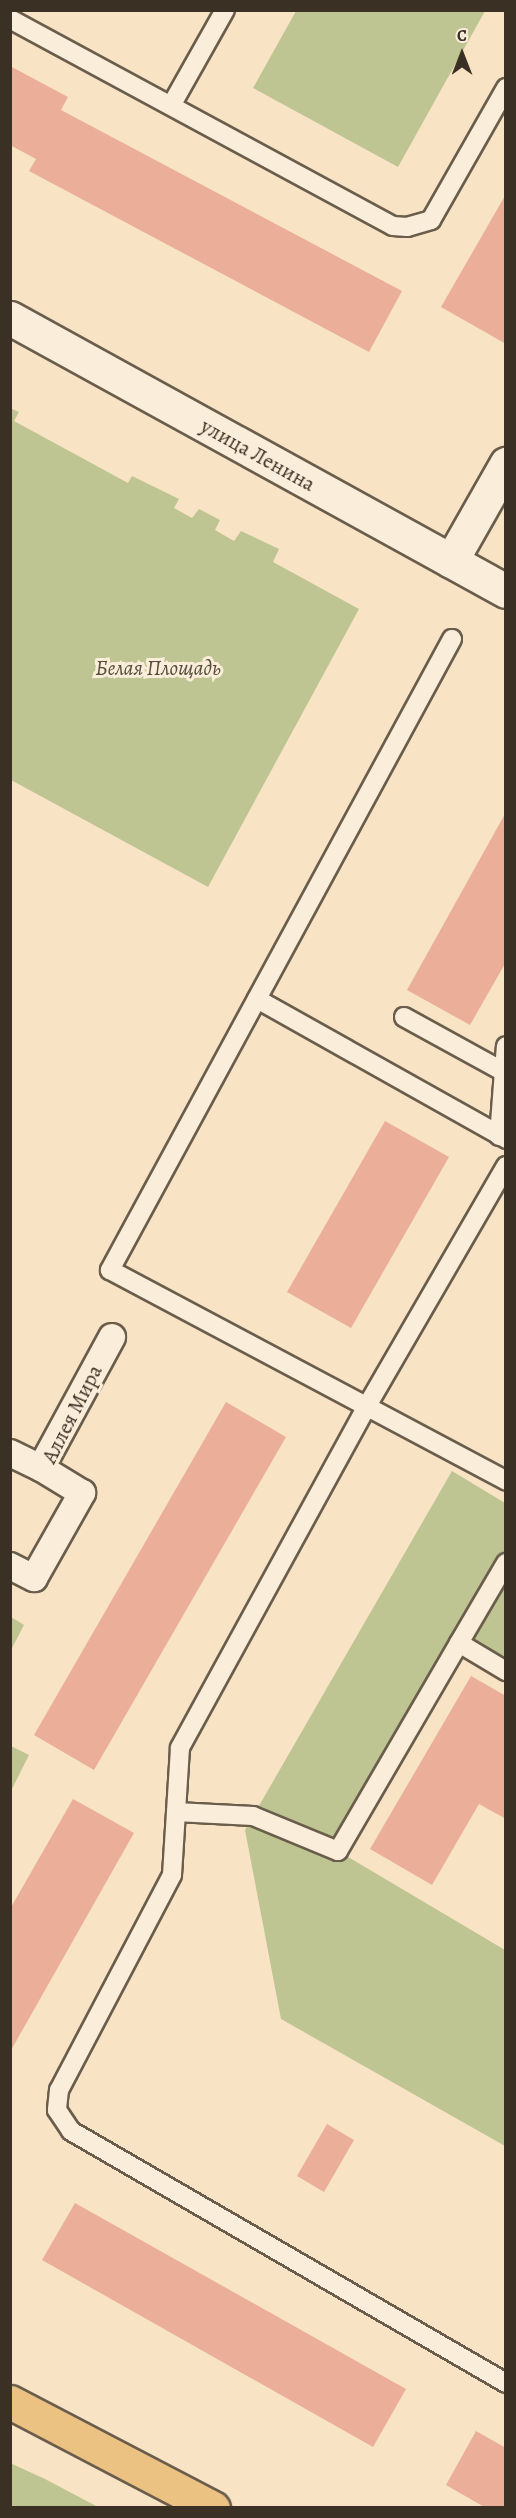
<!DOCTYPE html>
<html>
<head>
<meta charset="utf-8">
<style>
	body { margin:0 }
	#map { position:relative; width:516px; height:2518px; overflow:hidden; background:#f8e4c4; font-family:Alegreya,serif }
	div>[style] { position:absolute }
	.green>* { inset:0; background:#bfc493 }
	.building>* { inset:0; background:#eaae99 }
	.roads { filter:drop-shadow(2px 0 #6a5d4c) drop-shadow(-2px 0 #6a5d4c) drop-shadow(0 2px #6a5d4c) drop-shadow(0 -2px #6a5d4c) }
	.service>* { height:18px; margin:-9px; padding:0 9px; transform-origin:9px; border-radius:9px; background:#faedd9 }
	.pedestrian>* { height:26px; margin:-13px; padding:0 13px; transform-origin:13px; border-radius:13px; background:#faedd9 }
	.minor>* { height:33px; margin:-16.5px; padding:0 16.5px; transform-origin:16.5px; border-radius:16.5px; background:#faedd9 }
	.secondary>* { height:33px; margin:-16.5px; padding:0 16.5px; transform-origin:16.5px; border-radius:16.5px; background:#faedd9 }
	.primary>* { height:33px; margin:-16.5px; padding:0 16.5px; transform-origin:16.5px; border-radius:16.5px; background:#ecc282 }
	span { translate:-50% -50%; white-space:nowrap; text-align:center; line-height:1.15; -webkit-text-stroke:6px #faedd9; paint-order:stroke }
	.street-label { font-size:21px; color:#3b3024 }
	.park-label { font-size:21px; color:#554e3a; font-style:italic }
	.frame { position:absolute; inset:0; border:12px solid #3b3024; pointer-events:none }
	.north { position:absolute; left:432px; top:24px; width:60px; height:60px; -webkit-text-stroke:4px #faedd9; paint-order:stroke; rotate:0deg; font-size:16px; font-weight:700; line-height:24px; text-align:center; color:#3b3024 }
	.north::after { content:''; display:block; margin:auto; width:21px; height:27px; background:#3b3024; clip-path:polygon(50% 0,100% 100%,50% 72%,0 100%) }
</style>
</head>
<body>
<div id="map">
	<div class="green">
		<div style="clip-path:polygon(296px 11px,296px 10px,485px 11px,398px 167px,253px 88px)"></div>
		<div style="clip-path:polygon(10px 408px,19px 412px,14px 421px,128px 483px,132px 476px,179px 499px,174px 508px,192px 518px,199px 509px,220px 520px,215px 530px,234px 541px,241px 531px,279px 549px,273px 562px,359px 609px,208px 887px,11px 780px)"></div>
		<div style="clip-path:polygon(452px 1471px,505px 1503px,505px 1671px,460px 1643px,338px 1851px,505px 1950px,505px 2146px,281px 2019px,245px 1830px)"></div>
		<div style="clip-path:polygon(11px 1617px,24px 1625px,11px 1650px)"></div>
		<div style="clip-path:polygon(11px 1746px,29px 1755px,11px 1791px)"></div>
		<div style="clip-path:polygon(10px 2463px,45px 2479px,98px 2507px,11px 2507px)"></div>
	</div>
	<div class="building">
		<div style="clip-path:polygon(10px 66px,68px 97px,61px 110px,402px 291px,369px 352px,29px 171px,36px 159px,10px 145px)"></div>
		<div style="clip-path:polygon(506px 194px,506px 344px,441px 307px)"></div>
		<div style="clip-path:polygon(506px 812px,506px 962px,470px 1025px,407px 990px)"></div>
		<div style="clip-path:polygon(385px 1121px,449px 1157px,351px 1328px,287px 1292px)"></div>
		<div style="clip-path:polygon(226px 1402px,286px 1437px,94px 1770px,34px 1735px)"></div>
		<div style="clip-path:polygon(471px 1676px,506px 1696px,506px 1819px,479px 1804px,432px 1885px,370px 1849px)"></div>
		<div style="clip-path:polygon(73px 1799px,134px 1833px,10px 2052px,10px 1909px)"></div>
		<div style="clip-path:polygon(327px 2124px,354px 2140px,324px 2192px,297px 2176px)"></div>
		<div style="clip-path:polygon(75px 2203px,406px 2389px,373px 2447px,42px 2260px)"></div>
		<div style="clip-path:polygon(476px 2431px,506px 2448px,506px 2508px,486px 2508px,446px 2485px)"></div>
	</div>
	<div class="roads">
		<div class="service">
			<div style="left:10px;top:19px;width:435px;rotate:28.4deg"></div>
			<div style="left:393px;top:226px;width:14px;rotate:4deg"></div>
			<div style="left:407px;top:227px;width:25px;rotate:-16deg"></div>
			<div style="left:431px;top:220px;width:152px;rotate:-60.4deg"></div>
			<div style="left:172px;top:104px;width:108px;rotate:-60.6deg"></div>
			<div style="left:452px;top:639px;width:718px;rotate:118.46deg"></div>
			<div style="left:110px;top:1270px;width:449px;rotate:28deg"></div>
			<div style="left:257px;top:999px;width:286px;rotate:29.3deg"></div>
			<div style="left:404px;top:1017px;width:116px;rotate:28.8deg"></div>
			<div style="left:499px;top:1136px;width:90px;rotate:-85.6deg"></div>
			<div style="left:506px;top:1166px;width:277px;rotate:120.1deg"></div>
			<div style="left:367px;top:1406px;width:390px;rotate:118.7deg"></div>
			<div style="left:180px;top:1748px;width:127px;rotate:93.6deg"></div>
			<div style="left:172px;top:1875px;width:243px;rotate:117.7deg"></div>
			<div style="left:59px;top:2090px;width:20px;rotate:96deg"></div>
			<div style="left:57px;top:2110px;width:25px;rotate:56deg"></div>
			<div style="left:71px;top:2131px;width:503px;rotate:30.08deg"></div>
			<div style="left:459px;top:1643px;width:93px;rotate:-59.6deg"></div>
			<div style="left:176px;top:1812px;width:77px;rotate:3deg"></div>
			<div style="left:253px;top:1816px;width:92px;rotate:22.4deg"></div>
			<div style="left:338px;top:1851px;width:241px;rotate:-59.8deg"></div>
			<div style="left:459px;top:1643px;width:55px;rotate:30.8deg"></div>
		</div>
		<div class="pedestrian">
			<div style="left:10px;top:1453px;width:34px;rotate:26deg"></div>
			<div style="left:10px;top:1566px;width:27px;rotate:27deg"></div>
			<div style="left:34px;top:1578px;width:98px;rotate:-60.5deg"></div>
			<div style="left:82px;top:1493px;width:48px;rotate:-148.6deg"></div>
			<div style="left:41px;top:1468px;width:149px;rotate:-61.5deg"></div>
		</div>
		<div class="minor">
			<div style="left:451px;top:561px;width:112px;rotate:-60.4deg"></div>
		</div>
		<div class="secondary">
			<div style="left:10px;top:318px;width:566px;rotate:28.83deg"></div>
		</div>
		<div class="primary">
			<div style="left:10px;top:2402px;width:229px;rotate:27.6deg"></div>
		</div>
	</div>
	<div class="street-label">
		<span style="left:258px;top:455px;rotate:29deg">улица Ленина</span>
		<span style="left:72px;top:1414px;rotate:-63deg">Аллея Мира</span>
	</div>
	<div class="park-label">
		<span style="left:158px;top:668px">Белая Площадь</span>
	</div>
	<div class="frame"></div>
	<div class="north">С</div>
</div>
</body>
</html>
